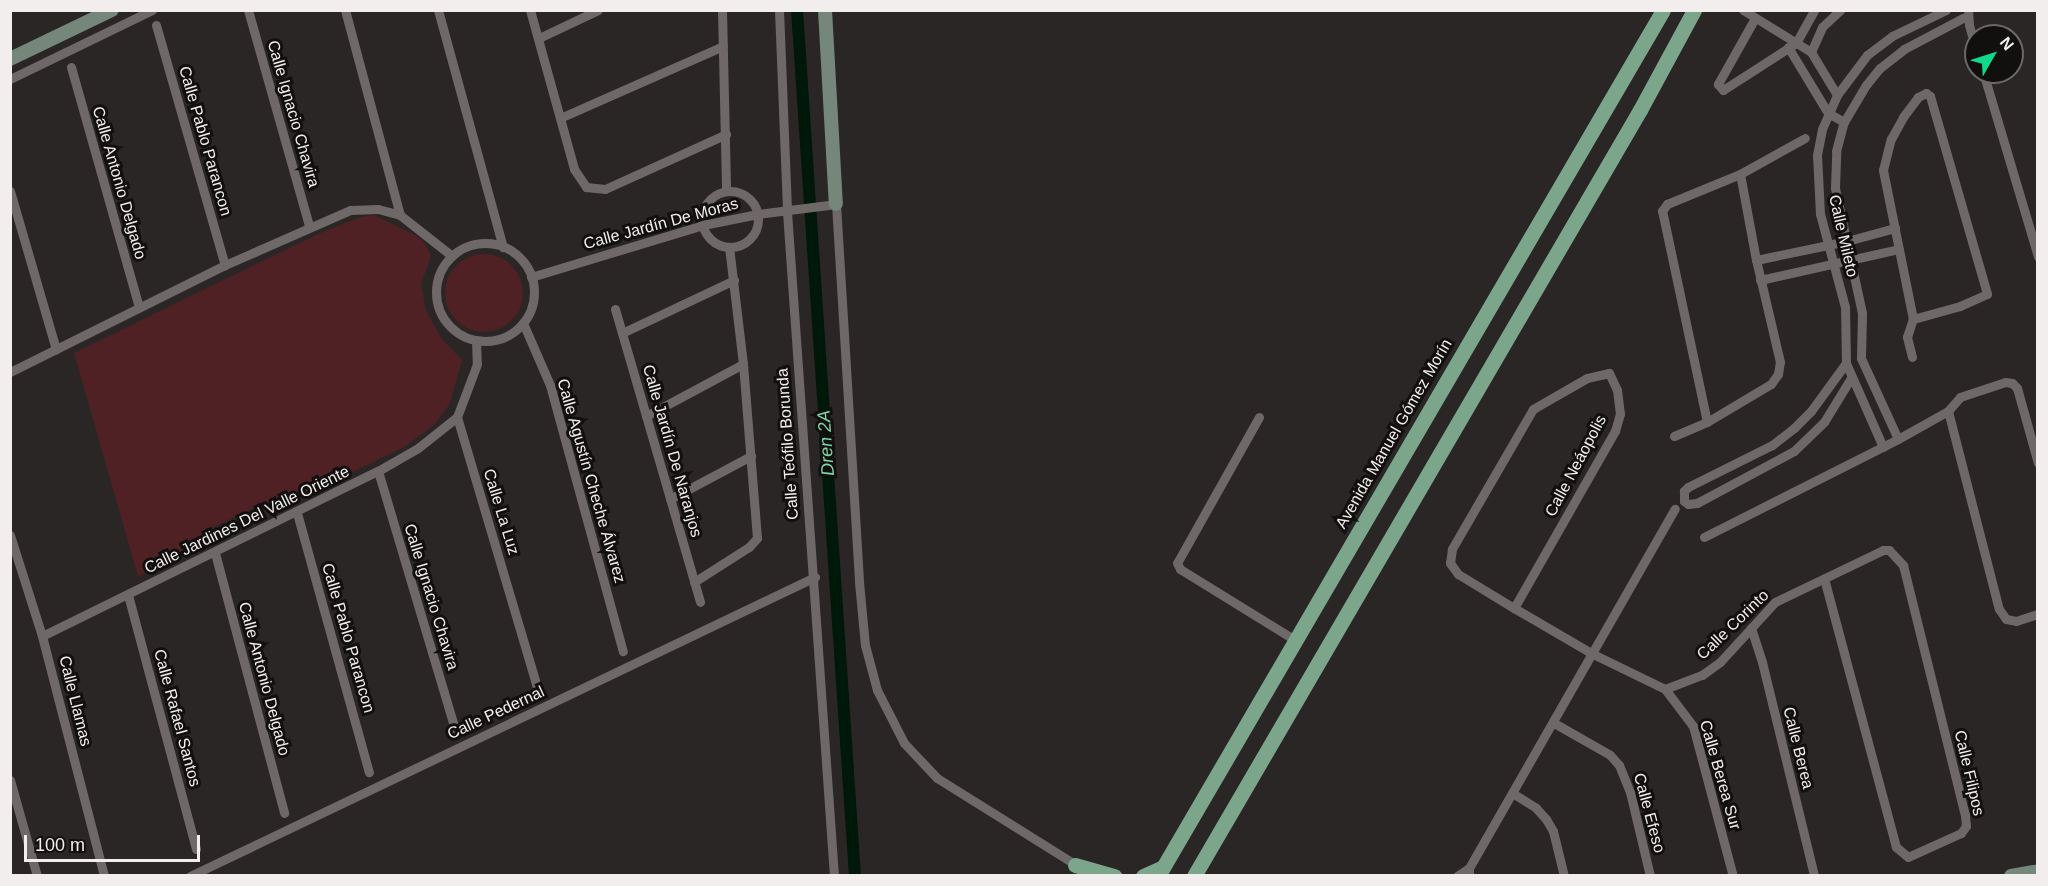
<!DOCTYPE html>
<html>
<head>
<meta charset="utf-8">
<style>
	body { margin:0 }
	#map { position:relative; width:2048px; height:886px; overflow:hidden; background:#2b2626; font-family:Arial,sans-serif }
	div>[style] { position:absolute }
	.green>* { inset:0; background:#4f2125 }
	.round { border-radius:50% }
	.canal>* { height:12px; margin:-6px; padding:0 6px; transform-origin:6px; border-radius:6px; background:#001809 }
	.street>* { height:9px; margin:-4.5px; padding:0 4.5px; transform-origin:4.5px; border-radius:4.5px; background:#6f6868 }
	.street>.ring { margin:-4.5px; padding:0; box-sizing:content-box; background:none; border:9px solid #6f6868; border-radius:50% }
	.secondary>* { height:14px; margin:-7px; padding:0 7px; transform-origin:7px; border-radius:7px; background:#75877a }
	.primary>* { height:15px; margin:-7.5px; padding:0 7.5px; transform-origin:7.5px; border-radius:7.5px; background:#7ca68c }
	span { translate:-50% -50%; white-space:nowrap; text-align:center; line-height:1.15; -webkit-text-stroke:6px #120f0f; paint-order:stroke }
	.street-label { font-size:16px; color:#f2eeee }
	.water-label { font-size:18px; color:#7ed6a5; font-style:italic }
	.frame { position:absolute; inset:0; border:12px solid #f2eeee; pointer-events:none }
	.north { position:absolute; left:1964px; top:24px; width:60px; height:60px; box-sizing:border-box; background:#120f0f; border:2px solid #6c6868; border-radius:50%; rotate:51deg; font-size:16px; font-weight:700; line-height:24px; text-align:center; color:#f2eeee }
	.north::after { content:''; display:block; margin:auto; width:21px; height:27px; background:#0fd98a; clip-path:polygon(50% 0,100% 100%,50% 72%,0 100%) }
	.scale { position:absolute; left:24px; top:835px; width:176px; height:27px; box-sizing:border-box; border:3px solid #f2eeee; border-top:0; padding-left:8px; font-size:18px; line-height:21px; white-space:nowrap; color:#f2eeee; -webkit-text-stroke:4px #120f0f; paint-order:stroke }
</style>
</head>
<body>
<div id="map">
	<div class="green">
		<div style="clip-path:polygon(374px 215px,417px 236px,426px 245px,431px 256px,421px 284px,426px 311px,442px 339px,462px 360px,450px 403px,435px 424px,404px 447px,272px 511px,267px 502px,203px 532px,207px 542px,138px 576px,74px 353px,316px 235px,360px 217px)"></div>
		<div class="round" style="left:445px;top:254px;width:78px;height:78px"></div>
	</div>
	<div class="canal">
		<div style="left:797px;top:10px;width:868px;rotate:86.17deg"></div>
	</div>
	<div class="street">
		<div style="left:248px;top:10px;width:224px;rotate:74.2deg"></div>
		<div style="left:345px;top:10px;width:212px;rotate:75deg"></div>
		<div style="left:438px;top:10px;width:246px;rotate:74.7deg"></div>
		<div style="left:530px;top:10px;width:165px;rotate:74.5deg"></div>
		<div style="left:574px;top:169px;width:22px;rotate:56deg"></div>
		<div style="left:586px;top:187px;width:19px;rotate:6deg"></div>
		<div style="left:605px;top:189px;width:133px;rotate:-24.4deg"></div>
		<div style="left:722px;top:10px;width:181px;rotate:88.7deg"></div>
		<div style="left:779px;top:10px;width:202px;rotate:87.7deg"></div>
		<div style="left:787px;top:212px;width:666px;rotate:85.95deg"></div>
		<div style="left:1743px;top:10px;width:80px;rotate:31.7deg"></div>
		<div style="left:1811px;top:52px;width:50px;rotate:58.8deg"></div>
		<div style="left:1968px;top:10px;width:15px;rotate:86deg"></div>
		<div style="left:1969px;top:25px;width:26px;rotate:74deg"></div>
		<div style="left:1755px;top:18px;width:76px;rotate:119.3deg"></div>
		<div style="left:1718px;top:84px;width:8px;rotate:50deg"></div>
		<div style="left:1723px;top:90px;width:87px;rotate:-32.8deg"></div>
		<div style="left:1796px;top:43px;width:38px;rotate:-61deg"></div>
		<div style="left:156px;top:25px;width:250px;rotate:74deg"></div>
		<div style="left:539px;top:38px;width:65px;rotate:-25.4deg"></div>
		<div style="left:1788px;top:47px;width:77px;rotate:58.8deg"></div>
		<div style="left:1828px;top:113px;width:18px;rotate:29deg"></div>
		<div style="left:1811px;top:52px;width:27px;rotate:-66deg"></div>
		<div style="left:1822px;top:27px;width:25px;rotate:-43deg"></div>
		<div style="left:71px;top:67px;width:250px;rotate:74.2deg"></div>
		<div style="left:1983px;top:72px;width:193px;rotate:73.4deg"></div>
		<div style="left:10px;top:79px;width:158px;rotate:-25.9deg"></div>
		<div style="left:560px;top:118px;width:178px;rotate:-23.8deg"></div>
		<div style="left:10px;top:191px;width:165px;rotate:73.8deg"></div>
		<div class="ring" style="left:702px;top:191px;width:47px;height:47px"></div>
		<div class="ring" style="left:436px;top:243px;width:89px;height:89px"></div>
		<div style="left:1756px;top:260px;width:93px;rotate:-11.8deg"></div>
		<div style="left:1847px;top:241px;width:50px;rotate:-15.2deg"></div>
		<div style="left:531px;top:277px;width:180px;rotate:-16.8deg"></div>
		<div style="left:703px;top:225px;width:56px;rotate:-11.3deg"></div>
		<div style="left:758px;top:214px;width:79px;rotate:-7.3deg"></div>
		<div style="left:836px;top:204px;width:379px;rotate:86.5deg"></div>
		<div style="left:859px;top:582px;width:63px;rotate:84.6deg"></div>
		<div style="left:865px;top:645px;width:47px;rotate:75.1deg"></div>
		<div style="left:877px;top:690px;width:59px;rotate:63deg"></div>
		<div style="left:904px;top:743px;width:48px;rotate:46.7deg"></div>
		<div style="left:937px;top:778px;width:166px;rotate:32deg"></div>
		<div style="left:1760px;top:280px;width:142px;rotate:-12.6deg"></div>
		<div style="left:615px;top:309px;width:305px;rotate:73.8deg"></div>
		<div style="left:523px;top:323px;width:68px;rotate:66.5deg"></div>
		<div style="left:550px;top:385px;width:276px;rotate:74.7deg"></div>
		<div style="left:622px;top:333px;width:124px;rotate:-25.3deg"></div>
		<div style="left:476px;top:340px;width:24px;rotate:88deg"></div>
		<div style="left:477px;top:364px;width:57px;rotate:110.7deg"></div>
		<div style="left:457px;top:417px;width:288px;rotate:73.5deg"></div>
		<div style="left:1912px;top:357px;width:21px;rotate:-104deg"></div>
		<div style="left:1907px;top:337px;width:19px;rotate:-72deg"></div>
		<div style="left:1913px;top:319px;width:152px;rotate:-101.4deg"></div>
		<div style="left:1883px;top:170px;width:32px;rotate:-76deg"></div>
		<div style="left:1891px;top:139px;width:25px;rotate:-61deg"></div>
		<div style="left:1903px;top:117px;width:25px;rotate:-53deg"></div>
		<div style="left:1918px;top:97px;width:9px;rotate:-27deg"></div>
		<div style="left:1926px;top:93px;width:5px;rotate:37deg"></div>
		<div style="left:1930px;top:96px;width:206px;rotate:73.9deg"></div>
		<div style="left:1987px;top:294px;width:30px;rotate:156deg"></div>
		<div style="left:1960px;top:306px;width:49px;rotate:164.5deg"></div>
		<div style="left:1846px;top:363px;width:59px;rotate:126.1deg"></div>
		<div style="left:1811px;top:411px;width:24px;rotate:135deg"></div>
		<div style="left:1794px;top:428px;width:28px;rotate:142deg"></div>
		<div style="left:1772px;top:445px;width:94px;rotate:153.4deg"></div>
		<div style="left:1688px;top:487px;width:6px;rotate:135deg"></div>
		<div style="left:1684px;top:491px;width:10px;rotate:90deg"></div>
		<div style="left:1684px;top:501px;width:5px;rotate:37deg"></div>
		<div style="left:1688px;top:504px;width:9px;rotate:-6deg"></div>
		<div style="left:1697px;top:503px;width:110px;rotate:-28.2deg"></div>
		<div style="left:1794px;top:451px;width:42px;rotate:-44deg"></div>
		<div style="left:1824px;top:422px;width:52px;rotate:-58.5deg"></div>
		<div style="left:10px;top:372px;width:240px;rotate:-26.5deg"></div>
		<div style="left:225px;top:265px;width:137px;rotate:-23.7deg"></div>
		<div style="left:350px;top:210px;width:28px;rotate:-2deg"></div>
		<div style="left:378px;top:209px;width:23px;rotate:15deg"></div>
		<div style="left:400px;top:215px;width:66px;rotate:38.3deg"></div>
		<div style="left:1948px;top:411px;width:204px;rotate:75.6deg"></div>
		<div style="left:1999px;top:609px;width:12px;rotate:55deg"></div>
		<div style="left:2006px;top:619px;width:10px;rotate:11deg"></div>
		<div style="left:2016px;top:621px;width:23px;rotate:-18deg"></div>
		<div style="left:646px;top:416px;width:110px;rotate:-28.2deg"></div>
		<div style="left:1259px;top:417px;width:167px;rotate:119.3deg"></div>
		<div style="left:1177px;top:563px;width:7px;rotate:63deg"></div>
		<div style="left:1180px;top:569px;width:135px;rotate:31.7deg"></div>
		<div style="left:1707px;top:422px;width:216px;rotate:-102deg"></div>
		<div style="left:1662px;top:211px;width:9px;rotate:-54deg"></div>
		<div style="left:1667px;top:204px;width:79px;rotate:-22.3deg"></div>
		<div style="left:1740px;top:174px;width:74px;rotate:-29deg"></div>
		<div style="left:1674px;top:436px;width:36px;rotate:-23deg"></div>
		<div style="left:1707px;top:422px;width:74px;rotate:-30.7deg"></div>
		<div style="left:1771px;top:384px;width:12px;rotate:-55deg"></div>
		<div style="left:1778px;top:374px;width:12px;rotate:-81deg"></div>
		<div style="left:1780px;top:362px;width:105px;rotate:-103.2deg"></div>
		<div style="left:1756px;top:260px;width:87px;rotate:-100.5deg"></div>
		<div style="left:1898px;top:439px;width:89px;rotate:-114.6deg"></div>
		<div style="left:1861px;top:358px;width:45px;rotate:-88.7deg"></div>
		<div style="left:1862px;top:313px;width:128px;rotate:-102.2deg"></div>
		<div style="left:1835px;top:188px;width:37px;rotate:-88deg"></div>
		<div style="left:1836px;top:151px;width:30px;rotate:-75deg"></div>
		<div style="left:1844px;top:122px;width:43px;rotate:-59.3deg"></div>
		<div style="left:1866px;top:85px;width:22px;rotate:-51deg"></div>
		<div style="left:1880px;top:68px;width:31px;rotate:-38deg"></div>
		<div style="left:1904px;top:49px;width:67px;rotate:-27.7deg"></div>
		<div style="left:1883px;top:447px;width:92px;rotate:-113.8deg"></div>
		<div style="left:1846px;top:363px;width:56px;rotate:-91deg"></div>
		<div style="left:1845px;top:307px;width:96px;rotate:-105deg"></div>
		<div style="left:1820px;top:214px;width:59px;rotate:-92.9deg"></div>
		<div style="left:1817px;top:155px;width:26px;rotate:-79deg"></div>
		<div style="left:1822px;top:129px;width:37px;rotate:-66deg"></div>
		<div style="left:1837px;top:95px;width:50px;rotate:-53.1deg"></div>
		<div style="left:1867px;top:55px;width:31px;rotate:-37deg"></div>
		<div style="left:1892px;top:36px;width:60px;rotate:-25.7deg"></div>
		<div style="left:378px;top:471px;width:272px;rotate:73.4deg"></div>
		<div style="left:670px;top:499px;width:92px;rotate:-28deg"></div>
		<div style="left:297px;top:513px;width:269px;rotate:74.5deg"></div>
		<div style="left:10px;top:535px;width:106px;rotate:72.4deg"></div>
		<div style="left:42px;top:636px;width:248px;rotate:75.5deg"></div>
		<div style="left:1704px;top:537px;width:217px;rotate:-26.8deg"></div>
		<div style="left:1898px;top:439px;width:57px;rotate:-29.2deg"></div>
		<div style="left:1948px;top:411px;width:18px;rotate:-49deg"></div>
		<div style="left:1960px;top:397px;width:47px;rotate:-18.4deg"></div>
		<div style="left:2005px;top:382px;width:7px;rotate:8deg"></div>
		<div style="left:2012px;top:383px;width:7px;rotate:45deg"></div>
		<div style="left:2017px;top:388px;width:78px;rotate:74.4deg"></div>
		<div style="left:215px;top:553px;width:269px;rotate:75.1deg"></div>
		<div style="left:694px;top:582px;width:65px;rotate:-32.5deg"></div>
		<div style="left:749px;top:547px;width:12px;rotate:-48deg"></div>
		<div style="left:757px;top:538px;width:175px;rotate:-94.6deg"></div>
		<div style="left:743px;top:364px;width:118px;rotate:-96.8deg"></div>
		<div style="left:128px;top:595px;width:263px;rotate:75deg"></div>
		<div style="left:1514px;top:608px;width:204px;rotate:-60.3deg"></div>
		<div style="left:1615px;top:431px;width:18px;rotate:-74deg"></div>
		<div style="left:1620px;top:414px;width:24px;rotate:-97deg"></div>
		<div style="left:1617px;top:390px;width:19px;rotate:-115deg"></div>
		<div style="left:1609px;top:373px;width:23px;rotate:167deg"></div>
		<div style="left:1587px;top:378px;width:62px;rotate:150.1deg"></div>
		<div style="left:1533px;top:409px;width:162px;rotate:120.1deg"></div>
		<div style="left:1452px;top:549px;width:14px;rotate:98deg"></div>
		<div style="left:1450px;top:563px;width:14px;rotate:54deg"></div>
		<div style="left:1458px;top:574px;width:66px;rotate:31.3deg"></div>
		<div style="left:1514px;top:608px;width:91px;rotate:30.2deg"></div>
		<div style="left:1593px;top:654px;width:80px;rotate:25.9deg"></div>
		<div style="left:1665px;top:689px;width:46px;rotate:52.9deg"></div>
		<div style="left:1693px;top:726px;width:155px;rotate:75.1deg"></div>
		<div style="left:1751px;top:628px;width:36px;rotate:72deg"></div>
		<div style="left:1762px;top:662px;width:220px;rotate:76.3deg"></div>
		<div style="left:42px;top:636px;width:374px;rotate:-26.2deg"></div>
		<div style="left:378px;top:471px;width:46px;rotate:-29.9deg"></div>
		<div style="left:418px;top:448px;width:50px;rotate:-38.5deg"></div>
		<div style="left:1665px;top:689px;width:40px;rotate:-21deg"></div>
		<div style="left:1702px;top:675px;width:22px;rotate:-36deg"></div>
		<div style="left:1720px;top:662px;width:81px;rotate:-47.5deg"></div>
		<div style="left:1775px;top:602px;width:120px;rotate:-25.7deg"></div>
		<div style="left:1883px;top:550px;width:6px"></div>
		<div style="left:1889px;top:550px;width:21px;rotate:47deg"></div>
		<div style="left:1903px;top:565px;width:258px;rotate:76.1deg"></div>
		<div style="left:1965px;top:815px;width:11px;rotate:85deg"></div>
		<div style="left:1966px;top:826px;width:9px;rotate:126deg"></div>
		<div style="left:1961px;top:833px;width:58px;rotate:155.6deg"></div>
		<div style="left:1908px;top:857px;width:16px;rotate:-140deg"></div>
		<div style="left:1896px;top:847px;width:278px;rotate:-105deg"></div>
		<div style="left:1554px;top:723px;width:64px;rotate:29.7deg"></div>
		<div style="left:1610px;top:755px;width:13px;rotate:48deg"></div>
		<div style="left:1619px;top:765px;width:29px;rotate:68deg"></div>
		<div style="left:1630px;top:792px;width:86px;rotate:76.6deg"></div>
		<div style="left:10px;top:780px;width:100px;rotate:74.3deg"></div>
		<div style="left:1514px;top:794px;width:26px;rotate:32deg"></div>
		<div style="left:1536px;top:808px;width:15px;rotate:48deg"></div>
		<div style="left:1546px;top:819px;width:14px;rotate:60deg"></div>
		<div style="left:1553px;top:831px;width:46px;rotate:76.3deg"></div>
		<div style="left:190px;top:876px;width:693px;rotate:-25.57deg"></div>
		<div style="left:1457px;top:876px;width:14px;rotate:-34deg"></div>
		<div style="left:1469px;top:876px;width:8px;rotate:-90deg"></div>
		<div style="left:1469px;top:868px;width:414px;rotate:-60.2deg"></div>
	</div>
	<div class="secondary">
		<div style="left:825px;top:10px;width:194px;rotate:86.8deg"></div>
		<div style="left:10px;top:59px;width:113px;rotate:-25.7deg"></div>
		<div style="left:2011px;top:876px;width:27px;rotate:-10deg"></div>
	</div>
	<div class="primary">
		<div style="left:1075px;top:865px;width:41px;rotate:15.8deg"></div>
		<div style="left:1143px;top:876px;width:22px;rotate:-24deg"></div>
		<div style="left:1158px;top:876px;width:1002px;rotate:-59.75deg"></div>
		<div style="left:1194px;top:876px;width:886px;rotate:-59.79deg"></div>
		<div style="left:1640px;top:110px;width:114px;rotate:-61.6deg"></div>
	</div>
	<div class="street-label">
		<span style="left:293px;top:114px;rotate:74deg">Calle Ignacio Chavira</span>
		<span style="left:205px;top:141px;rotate:74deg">Calle Pablo Parancon</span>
		<span style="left:119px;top:183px;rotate:74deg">Calle Antonio Delgado</span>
		<span style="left:661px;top:224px;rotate:-15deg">Calle Jardín De Moras</span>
		<span style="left:1843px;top:236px;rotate:77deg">Calle Mileto</span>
		<span style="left:1394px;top:434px;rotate:-60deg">Avenida Manuel Gómez Morín</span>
		<span style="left:788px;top:444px;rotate:-94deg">Calle Teófilo Borunda</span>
		<span style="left:672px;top:451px;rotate:74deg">Calle Jardín De Naranjos</span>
		<span style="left:1576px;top:466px;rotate:-62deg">Calle Neáopolis</span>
		<span style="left:591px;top:481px;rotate:74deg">Calle Agustín Cheche Álvarez</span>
		<span style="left:501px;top:512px;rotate:73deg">Calle La Luz</span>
		<span style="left:247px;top:520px;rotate:-26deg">Calle Jardines Del Valle Oriente</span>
		<span style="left:431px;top:597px;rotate:73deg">Calle Ignacio Chavira</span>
		<span style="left:1733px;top:625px;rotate:-44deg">Calle Corinto</span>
		<span style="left:348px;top:638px;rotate:74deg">Calle Pablo Parancon</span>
		<span style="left:264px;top:679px;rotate:75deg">Calle Antonio Delgado</span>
		<span style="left:75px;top:701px;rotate:76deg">Calle Llamas</span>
		<span style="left:496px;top:713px;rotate:-25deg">Calle Pedernal</span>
		<span style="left:177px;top:718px;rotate:75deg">Calle Rafael Santos</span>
		<span style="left:1798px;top:748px;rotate:76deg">Calle Berea</span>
		<span style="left:1969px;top:773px;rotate:77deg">Calle Filipos</span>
		<span style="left:1720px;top:775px;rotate:74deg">Calle Berea Sur</span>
		<span style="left:1649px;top:813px;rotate:75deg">Calle Efeso</span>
	</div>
	<div class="water-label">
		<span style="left:826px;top:443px;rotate:-94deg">Dren 2A</span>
	</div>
	<div class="frame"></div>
	<div class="north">N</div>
	<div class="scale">100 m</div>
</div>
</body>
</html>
